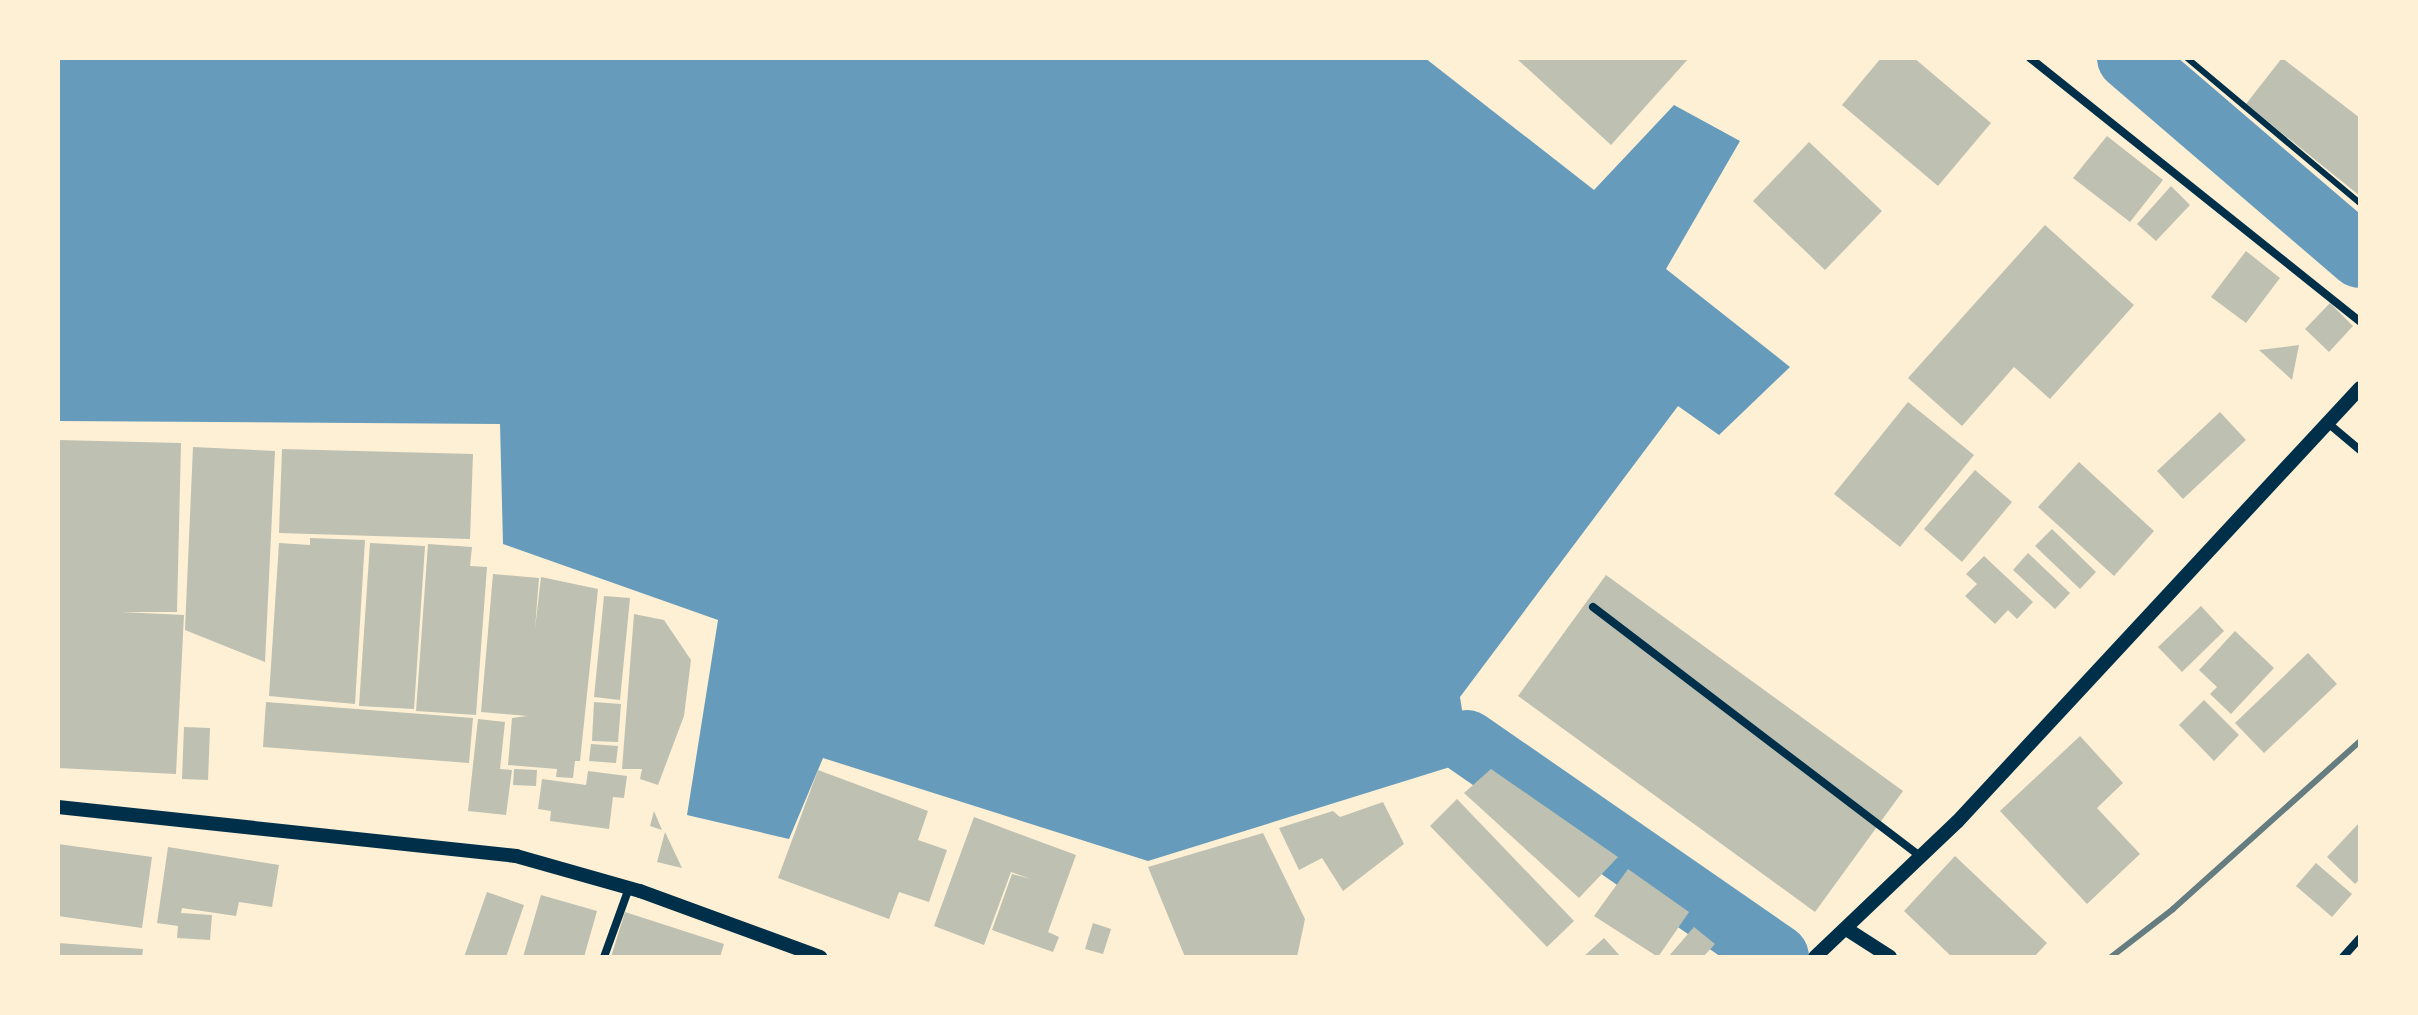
<!DOCTYPE html>
<html>
<head>
<meta charset="utf-8">
<style>
	body { margin:0 }
	#map { position:relative; width:2418px; height:1015px; overflow:hidden; background:#fdf0d5; font-family:Overpass,sans-serif }
	div>[style] { position:absolute }
	.water>* { inset:0; background:#669bbc }
	.river>* { height:64px; margin:-32px; padding:0 32px; transform-origin:32px; border-radius:32px; background:#669bbc }
	.building>* { inset:0; background:#bec0b2 }
	.service>* { height:6px; margin:-3px; padding:0 3px; transform-origin:3px; border-radius:3px; background:#003049 }
	.minor>* { height:8px; margin:-4px; padding:0 4px; transform-origin:4px; border-radius:4px; background:#003049 }
	.tertiary>* { height:14px; margin:-7px; padding:0 7px; transform-origin:7px; border-radius:7px; background:#003049 }
	.rail>* { height:6px; margin:-3px; padding:0 3px; transform-origin:3px; border-radius:3px; background:#657d81 }
	span { translate:-50% -50%; white-space:nowrap; text-align:center; line-height:1.15; -webkit-text-stroke:6px #fdf0d5; paint-order:stroke }
	.frame { position:absolute; inset:0; border:60px solid #fdf0d5; pointer-events:none }
</style>
</head>
<body>
<div id="map">
	<div class="water">
		<div style="clip-path:polygon(58px 58px,1425px 58px,1594px 190px,1674px 105px,1740px 141px,1666px 269px,1790px 367px,1719px 435px,1678px 406px,1460px 697px,1467px 742px,1450px 767px,1148px 861px,823px 758px,789px 839px,687px 815px,718px 620px,503px 544px,500px 424px,58px 421px)"></div>
	</div>
	<div class="river">
		<div style="left:2129px;top:58px;width:304px;rotate:40.6deg"></div>
		<div style="left:1467px;top:742px;width:377px;rotate:34.7deg"></div>
	</div>
	<div class="building">
		<div style="clip-path:polygon(1516px 58px,1689px 58px,1611px 145px)"></div>
		<div style="clip-path:polygon(1881px 58px,1914px 58px,1991px 123px,1938px 186px,1842px 105px)"></div>
		<div style="clip-path:polygon(2282px 58px,2360px 118px,2360px 196px,2246px 104px)"></div>
		<div style="clip-path:polygon(2107px 136px,2163px 180px,2130px 222px,2073px 178px)"></div>
		<div style="clip-path:polygon(1809px 142px,1882px 211px,1825px 270px,1753px 201px)"></div>
		<div style="clip-path:polygon(2171px 186px,2190px 205px,2156px 241px,2137px 224px)"></div>
		<div style="clip-path:polygon(2045px 225px,2134px 305px,2050px 399px,2014px 367px,1962px 426px,1908px 378px)"></div>
		<div style="clip-path:polygon(2246px 251px,2280px 278px,2246px 323px,2211px 297px)"></div>
		<div style="clip-path:polygon(2330px 303px,2353px 326px,2329px 352px,2305px 329px)"></div>
		<div style="clip-path:polygon(2299px 345px,2292px 380px,2259px 350px)"></div>
		<div style="clip-path:polygon(1908px 402px,1974px 455px,1900px 547px,1834px 494px)"></div>
		<div style="clip-path:polygon(2220px 412px,2246px 440px,2183px 499px,2157px 471px)"></div>
		<div style="clip-path:polygon(58px 440px,181px 443px,177px 612px,121px 612px,184px 615px,176px 774px,58px 768px)"></div>
		<div style="clip-path:polygon(193px 447px,275px 451px,265px 662px,185px 630px)"></div>
		<div style="clip-path:polygon(282px 449px,473px 454px,470px 539px,279px 533px)"></div>
		<div style="clip-path:polygon(2079px 462px,2154px 531px,2114px 576px,2038px 507px)"></div>
		<div style="clip-path:polygon(1975px 470px,2012px 502px,1962px 562px,1924px 529px)"></div>
		<div style="clip-path:polygon(2052px 529px,2096px 572px,2080px 589px,2035px 546px)"></div>
		<div style="clip-path:polygon(310px 538px,365px 540px,355px 704px,269px 696px,279px 543px,310px 545px)"></div>
		<div style="clip-path:polygon(370px 543px,425px 546px,414px 709px,359px 706px)"></div>
		<div style="clip-path:polygon(428px 544px,472px 547px,470px 566px,487px 567px,476px 715px,416px 711px)"></div>
		<div style="clip-path:polygon(2028px 553px,2070px 593px,2055px 609px,2013px 570px)"></div>
		<div style="clip-path:polygon(1984px 556px,2033px 602px,2017px 619px,2008px 610px,1995px 624px,1965px 596px,1977px 584px,1966px 574px)"></div>
		<div style="clip-path:polygon(493px 574px,539px 578px,535px 629px,541px 577px,598px 589px,580px 761px,575px 761px,573px 778px,556px 777px,557px 769px,508px 765px,512px 718px,527px 716px,481px 712px)"></div>
		<div style="clip-path:polygon(1606px 575px,1903px 791px,1815px 912px,1518px 696px)"></div>
		<div style="clip-path:polygon(604px 596px,630px 598px,620px 700px,594px 697px)"></div>
		<div style="clip-path:polygon(2201px 606px,2224px 631px,2182px 672px,2158px 647px)"></div>
		<div style="clip-path:polygon(634px 614px,664px 620px,691px 660px,684px 716px,658px 785px,640px 779px,642px 769px,622px 769px)"></div>
		<div style="clip-path:polygon(2235px 631px,2274px 668px,2231px 714px,2210px 694px,2217px 687px,2199px 670px)"></div>
		<div style="clip-path:polygon(2308px 653px,2337px 684px,2264px 753px,2235px 723px)"></div>
		<div style="clip-path:polygon(2204px 700px,2239px 735px,2214px 761px,2179px 725px)"></div>
		<div style="clip-path:polygon(266px 702px,473px 718px,469px 763px,263px 747px)"></div>
		<div style="clip-path:polygon(594px 702px,621px 704px,618px 742px,592px 741px)"></div>
		<div style="clip-path:polygon(478px 719px,505px 722px,500px 769px,512px 770px,506px 815px,468px 811px)"></div>
		<div style="clip-path:polygon(184px 727px,210px 728px,208px 780px,182px 779px)"></div>
		<div style="clip-path:polygon(2080px 736px,2123px 783px,2097px 808px,2140px 854px,2087px 904px,2000px 811px)"></div>
		<div style="clip-path:polygon(591px 744px,618px 746px,616px 763px,589px 761px)"></div>
		<div style="clip-path:polygon(514px 769px,537px 770px,536px 786px,513px 785px)"></div>
		<div style="clip-path:polygon(1491px 769px,1618px 857px,1579px 898px,1464px 793px)"></div>
		<div style="clip-path:polygon(818px 770px,928px 811px,918px 840px,947px 850px,929px 902px,899px 892px,889px 919px,778px 878px)"></div>
		<div style="clip-path:polygon(588px 771px,627px 776px,624px 798px,613px 797px,609px 829px,550px 821px,551px 811px,538px 809px,542px 779px,586px 785px)"></div>
		<div style="clip-path:polygon(1457px 799px,1574px 921px,1547px 947px,1430px 826px)"></div>
		<div style="clip-path:polygon(1383px 802px,1404px 844px,1343px 891px,1322px 858px,1299px 870px,1279px 828px,1333px 811px,1340px 817px)"></div>
		<div style="clip-path:polygon(654px 811px,662px 830px,650px 826px)"></div>
		<div style="clip-path:polygon(974px 817px,1076px 855px,1048px 932px,1059px 937px,1053px 952px,992px 930px,1012px 874px,1031px 879px,1011px 872px,984px 945px,934px 926px)"></div>
		<div style="clip-path:polygon(2360px 822px,2360px 879px,2355px 884px,2327px 857px)"></div>
		<div style="clip-path:polygon(665px 832px,682px 868px,657px 862px)"></div>
		<div style="clip-path:polygon(1263px 833px,1305px 919px,1297px 957px,1185px 957px,1148px 867px)"></div>
		<div style="clip-path:polygon(58px 844px,152px 857px,142px 928px,58px 916px)"></div>
		<div style="clip-path:polygon(168px 847px,279px 865px,272px 907px,239px 902px,236px 916px,182px 908px,181px 913px,212px 915px,210px 940px,177px 938px,178px 926px,157px 923px)"></div>
		<div style="clip-path:polygon(1955px 856px,2047px 943px,2034px 957px,1952px 957px,1904px 911px)"></div>
		<div style="clip-path:polygon(2316px 863px,2352px 894px,2332px 917px,2296px 886px)"></div>
		<div style="clip-path:polygon(1628px 869px,1689px 912px,1658px 957px,1594px 916px)"></div>
		<div style="clip-path:polygon(487px 892px,524px 905px,506px 957px,464px 957px)"></div>
		<div style="clip-path:polygon(541px 895px,597px 911px,584px 957px,523px 957px)"></div>
		<div style="clip-path:polygon(625px 912px,724px 944px,720px 957px,611px 957px)"></div>
		<div style="clip-path:polygon(1093px 923px,1111px 929px,1103px 954px,1085px 949px)"></div>
		<div style="clip-path:polygon(1694px 927px,1715px 944px,1703px 957px,1668px 957px)"></div>
		<div style="clip-path:polygon(1604px 938px,1621px 957px,1583px 957px)"></div>
		<div style="clip-path:polygon(58px 943px,143px 949px,142px 957px,58px 957px)"></div>
	</div>
	<div class="service">
		<div style="left:2187px;top:58px;width:226px;rotate:40deg"></div>
	</div>
	<div class="minor">
		<div style="left:2030px;top:58px;width:422px;rotate:38.6deg"></div>
		<div style="left:2329px;top:424px;width:40px;rotate:40deg"></div>
		<div style="left:1593px;top:607px;width:412px;rotate:37.3deg"></div>
		<div style="left:604px;top:957px;width:73px;rotate:-70.1deg"></div>
		<div style="left:2343px;top:957px;width:25px;rotate:-48deg"></div>
	</div>
	<div class="tertiary">
		<div style="left:58px;top:807px;width:461px;rotate:6.1deg"></div>
		<div style="left:516px;top:856px;width:129px;rotate:15.8deg"></div>
		<div style="left:640px;top:891px;width:192px;rotate:20.1deg"></div>
		<div style="left:1848px;top:930px;width:50px;rotate:32.7deg"></div>
		<div style="left:1815px;top:957px;width:196px;rotate:-43.6deg"></div>
		<div style="left:1957px;top:822px;width:592px;rotate:-47.12deg"></div>
	</div>
	<div class="rail">
		<div style="left:2111px;top:957px;width:78px;rotate:-37.7deg"></div>
		<div style="left:2173px;top:909px;width:251px;rotate:-41.9deg"></div>
	</div>
	<div class="frame"></div>
</div>
</body>
</html>
